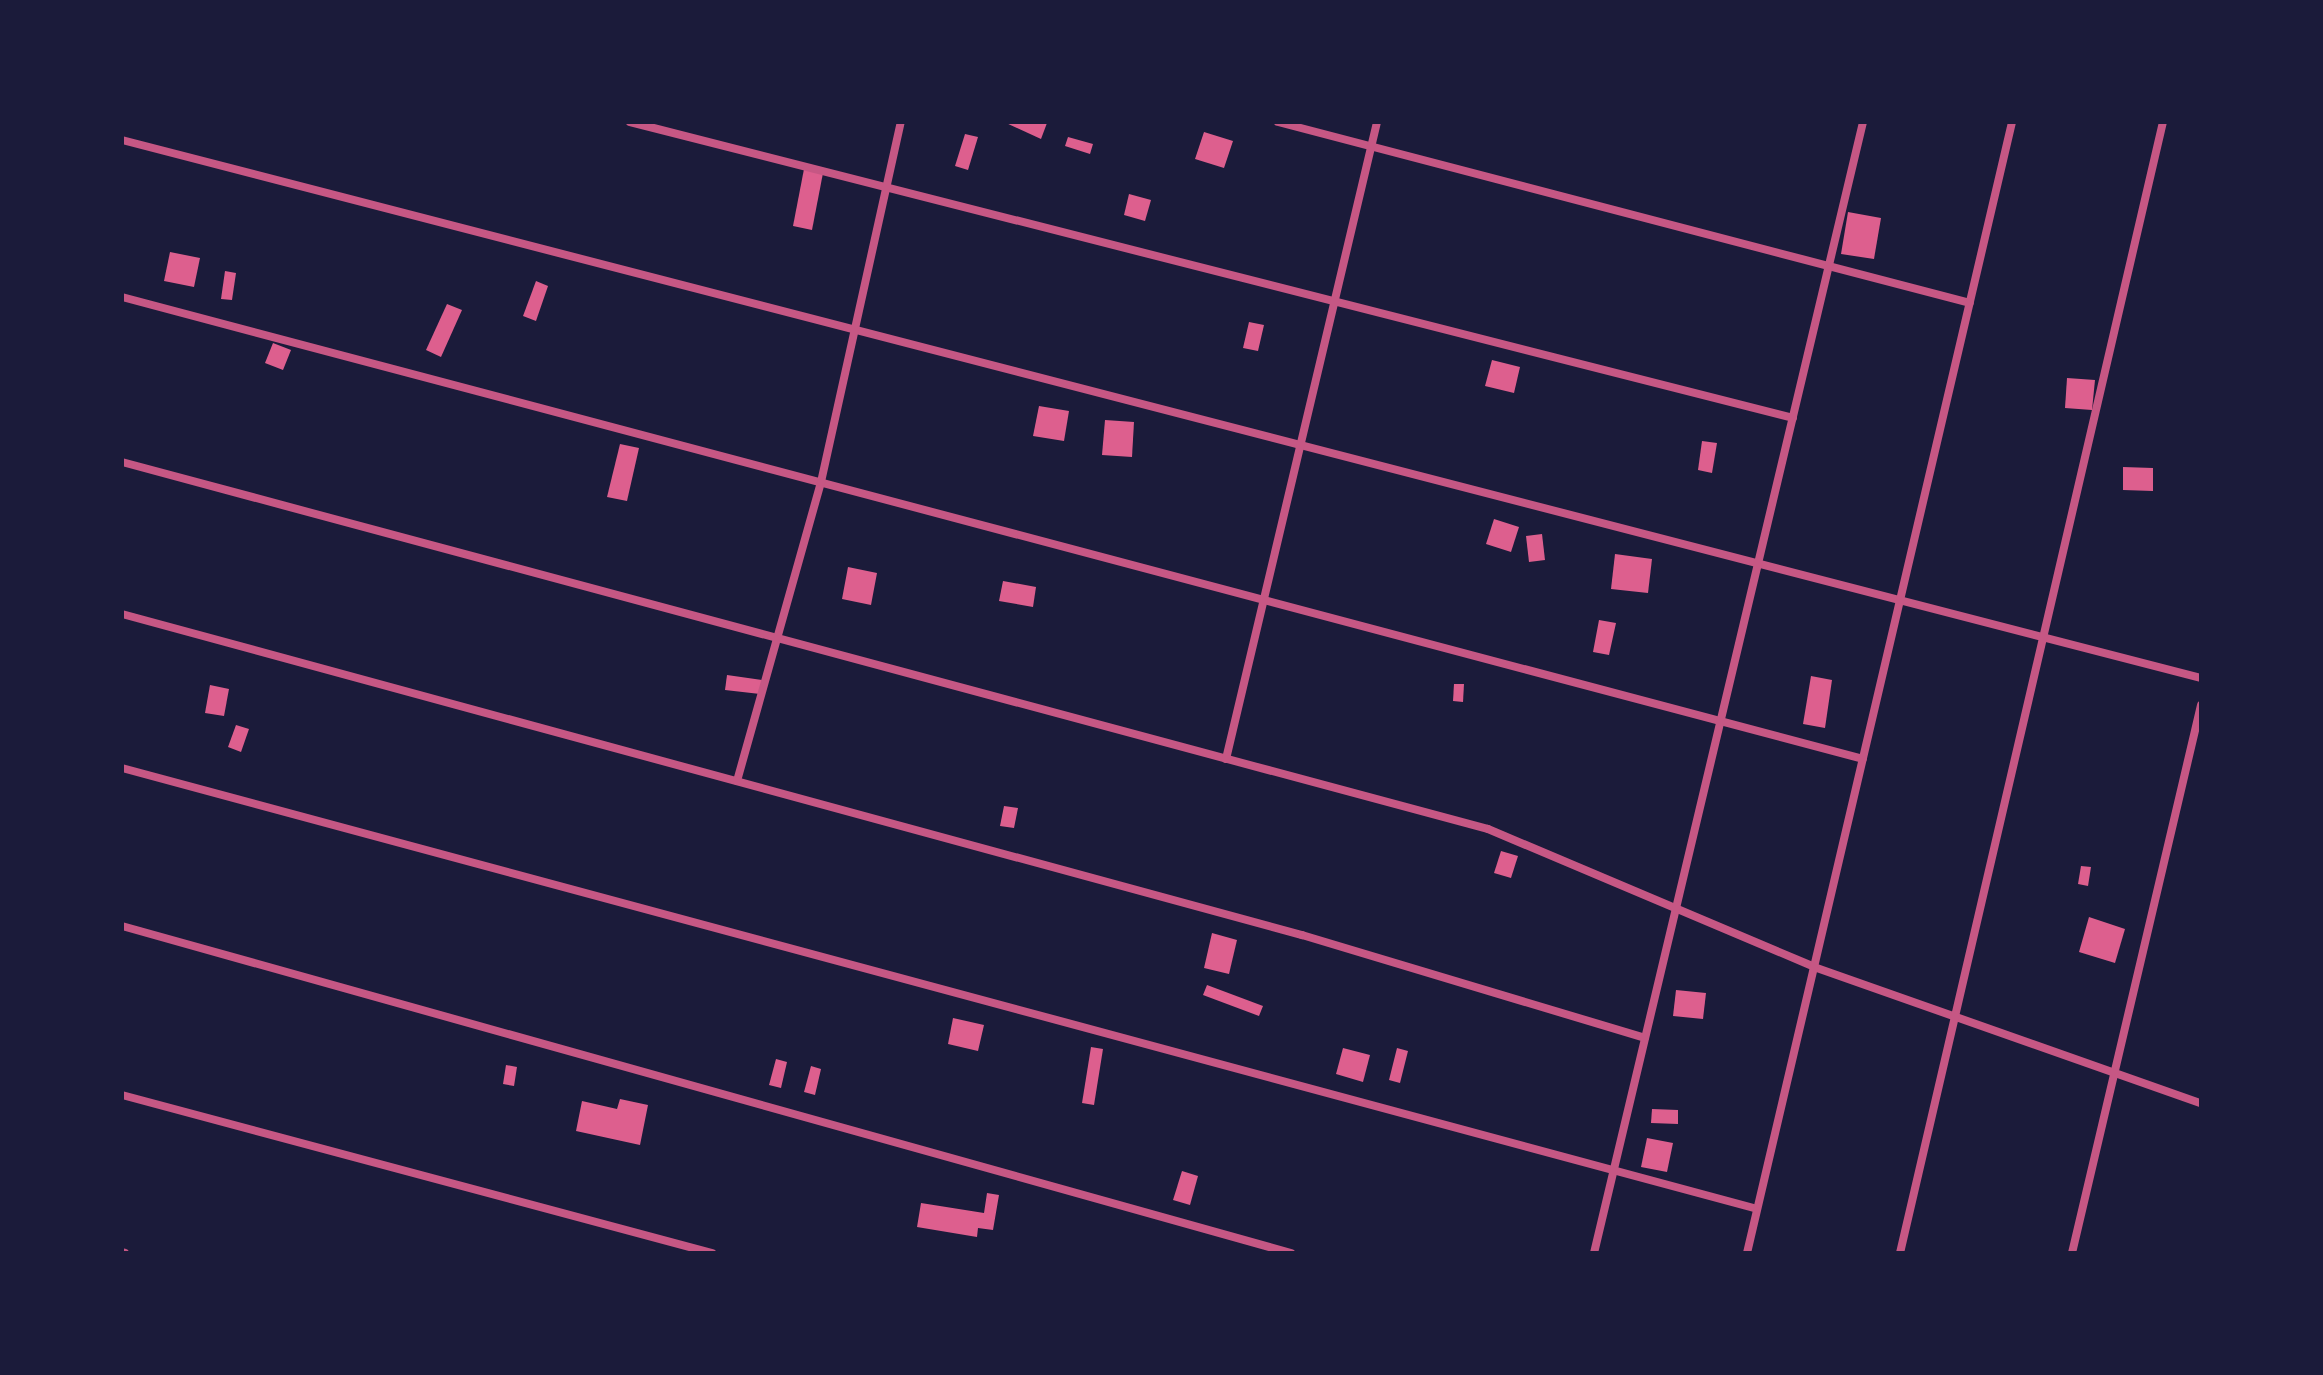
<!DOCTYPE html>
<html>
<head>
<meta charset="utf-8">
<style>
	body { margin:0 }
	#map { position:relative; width:2323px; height:1375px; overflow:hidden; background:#1b1b3a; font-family:"PT Sans Narrow",sans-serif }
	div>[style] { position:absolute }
	.building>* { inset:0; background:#dd5f8e }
	.minor>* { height:8px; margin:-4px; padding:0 4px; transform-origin:4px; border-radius:4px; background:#c65784 }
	span { translate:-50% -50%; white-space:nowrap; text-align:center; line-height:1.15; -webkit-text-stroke:6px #1b1b3a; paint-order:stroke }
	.frame { position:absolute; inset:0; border:124px solid #1b1b3a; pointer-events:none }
</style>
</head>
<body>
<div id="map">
	<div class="building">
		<div style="clip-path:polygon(1004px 122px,1044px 122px,1047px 123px,1041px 139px)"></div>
		<div style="clip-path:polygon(1204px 132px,1233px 141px,1224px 168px,1195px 159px)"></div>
		<div style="clip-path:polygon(965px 134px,978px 137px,968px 170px,955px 166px)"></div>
		<div style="clip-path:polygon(1068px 137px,1093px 144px,1090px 154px,1065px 146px)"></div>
		<div style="clip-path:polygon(804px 169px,823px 173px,812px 230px,793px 226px)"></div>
		<div style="clip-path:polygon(1129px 194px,1151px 200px,1145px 221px,1124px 215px)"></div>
		<div style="clip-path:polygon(1848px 212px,1881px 218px,1874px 259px,1841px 254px)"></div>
		<div style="clip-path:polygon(170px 252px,200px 258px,194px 287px,164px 281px)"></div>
		<div style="clip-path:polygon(225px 271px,236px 273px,232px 300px,221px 299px)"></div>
		<div style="clip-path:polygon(536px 281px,548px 286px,536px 321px,523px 316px)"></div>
		<div style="clip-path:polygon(447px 304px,462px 310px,441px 357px,426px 350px)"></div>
		<div style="clip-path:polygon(1249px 322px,1264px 325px,1258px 351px,1243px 348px)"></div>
		<div style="clip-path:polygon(273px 343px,291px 350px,283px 370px,265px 363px)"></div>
		<div style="clip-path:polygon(1492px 360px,1520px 367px,1514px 393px,1485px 386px)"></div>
		<div style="clip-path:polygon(2067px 378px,2095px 380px,2092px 410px,2065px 408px)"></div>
		<div style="clip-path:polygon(1039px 406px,1069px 411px,1064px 441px,1033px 436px)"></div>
		<div style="clip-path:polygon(1105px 420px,1134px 422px,1132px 457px,1102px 455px)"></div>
		<div style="clip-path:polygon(1702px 441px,1717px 443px,1712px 473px,1698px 470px)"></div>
		<div style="clip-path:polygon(620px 444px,639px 448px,627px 501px,607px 497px)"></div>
		<div style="clip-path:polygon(2123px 467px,2153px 468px,2153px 491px,2123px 490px)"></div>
		<div style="clip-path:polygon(1494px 519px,1519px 527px,1511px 552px,1486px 544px)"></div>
		<div style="clip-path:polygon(1542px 534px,1545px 560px,1529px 562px,1526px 536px)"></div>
		<div style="clip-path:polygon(1615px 554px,1652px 559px,1648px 593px,1611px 589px)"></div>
		<div style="clip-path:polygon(848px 567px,877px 573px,871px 605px,842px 599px)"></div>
		<div style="clip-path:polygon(1003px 581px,1036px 587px,1033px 607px,999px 601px)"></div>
		<div style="clip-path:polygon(1599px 620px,1616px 623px,1609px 655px,1593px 652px)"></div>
		<div style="clip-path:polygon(727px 675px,762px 680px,760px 694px,725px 690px)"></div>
		<div style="clip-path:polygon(1811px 676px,1832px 680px,1825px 728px,1803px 724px)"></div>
		<div style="clip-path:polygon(1454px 684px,1464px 684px,1463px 702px,1453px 701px)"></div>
		<div style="clip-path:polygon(210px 685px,229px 689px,224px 716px,205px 713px)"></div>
		<div style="clip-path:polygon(236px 725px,249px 729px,241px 752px,228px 747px)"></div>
		<div style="clip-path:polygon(1004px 806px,1018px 808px,1014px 828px,1000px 826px)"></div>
		<div style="clip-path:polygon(1501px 851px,1518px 856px,1511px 878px,1494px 873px)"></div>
		<div style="clip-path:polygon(2081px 866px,2091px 867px,2088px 886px,2078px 884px)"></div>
		<div style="clip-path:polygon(2089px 917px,2125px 929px,2115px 963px,2079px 952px)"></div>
		<div style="clip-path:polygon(1212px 933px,1237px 940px,1229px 974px,1204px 968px)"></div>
		<div style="clip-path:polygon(1207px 985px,1263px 1006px,1259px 1016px,1203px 995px)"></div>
		<div style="clip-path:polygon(1676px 990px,1706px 993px,1703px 1019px,1673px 1016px)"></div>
		<div style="clip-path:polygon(953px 1018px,984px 1025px,978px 1051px,948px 1044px)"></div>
		<div style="clip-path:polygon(1091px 1047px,1103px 1049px,1094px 1105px,1082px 1103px)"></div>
		<div style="clip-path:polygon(1343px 1048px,1370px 1055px,1363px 1082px,1336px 1074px)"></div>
		<div style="clip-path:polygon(1397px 1048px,1408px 1051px,1400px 1083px,1389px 1080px)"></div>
		<div style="clip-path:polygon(776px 1059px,787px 1062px,781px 1088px,769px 1085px)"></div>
		<div style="clip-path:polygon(506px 1065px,517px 1067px,514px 1086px,503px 1084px)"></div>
		<div style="clip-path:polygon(811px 1066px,821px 1069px,815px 1095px,804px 1092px)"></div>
		<div style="clip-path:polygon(620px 1099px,648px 1105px,640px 1145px,576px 1131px,582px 1101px,617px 1109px)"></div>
		<div style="clip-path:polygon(1652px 1109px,1678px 1110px,1678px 1124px,1651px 1123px)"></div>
		<div style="clip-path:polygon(1647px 1138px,1673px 1143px,1667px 1172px,1641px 1167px)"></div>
		<div style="clip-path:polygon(1182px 1171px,1198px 1176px,1190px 1205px,1173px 1200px)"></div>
		<div style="clip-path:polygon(987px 1193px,999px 1195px,993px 1230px,978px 1228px,977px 1237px,917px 1227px,921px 1203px,984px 1213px)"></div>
	</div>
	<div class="minor">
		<div style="left:630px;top:122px;width:1200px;rotate:14.28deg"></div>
		<div style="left:1278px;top:122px;width:715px;rotate:14.66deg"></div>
		<div style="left:122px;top:140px;width:2147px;rotate:14.51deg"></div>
		<div style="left:122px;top:297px;width:1801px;rotate:14.86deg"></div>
		<div style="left:122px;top:462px;width:1414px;rotate:15.04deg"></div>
		<div style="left:1488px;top:829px;width:354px;rotate:22.9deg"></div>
		<div style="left:1814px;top:967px;width:410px;rotate:19.4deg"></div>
		<div style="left:122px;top:614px;width:1223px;rotate:15.22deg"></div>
		<div style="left:1302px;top:935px;width:358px;rotate:16.7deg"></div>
		<div style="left:1226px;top:759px;width:655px;rotate:-76.66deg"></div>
		<div style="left:122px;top:768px;width:1693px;rotate:15.09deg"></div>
		<div style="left:737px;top:781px;width:311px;rotate:-74.3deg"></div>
		<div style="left:821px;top:482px;width:369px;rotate:-77.5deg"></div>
		<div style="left:122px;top:926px;width:1214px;rotate:15.63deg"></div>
		<div style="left:122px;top:1095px;width:611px;rotate:14.99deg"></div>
		<div style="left:122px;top:1252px;width:3px;rotate:18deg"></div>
		<div style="left:1594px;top:1253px;width:1163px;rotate:-76.62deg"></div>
		<div style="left:1747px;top:1253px;width:1162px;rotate:-76.81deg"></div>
		<div style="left:1900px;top:1253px;width:1161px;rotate:-76.91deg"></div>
		<div style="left:2072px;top:1253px;width:563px;rotate:-76.75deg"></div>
	</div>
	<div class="frame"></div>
</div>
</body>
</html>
